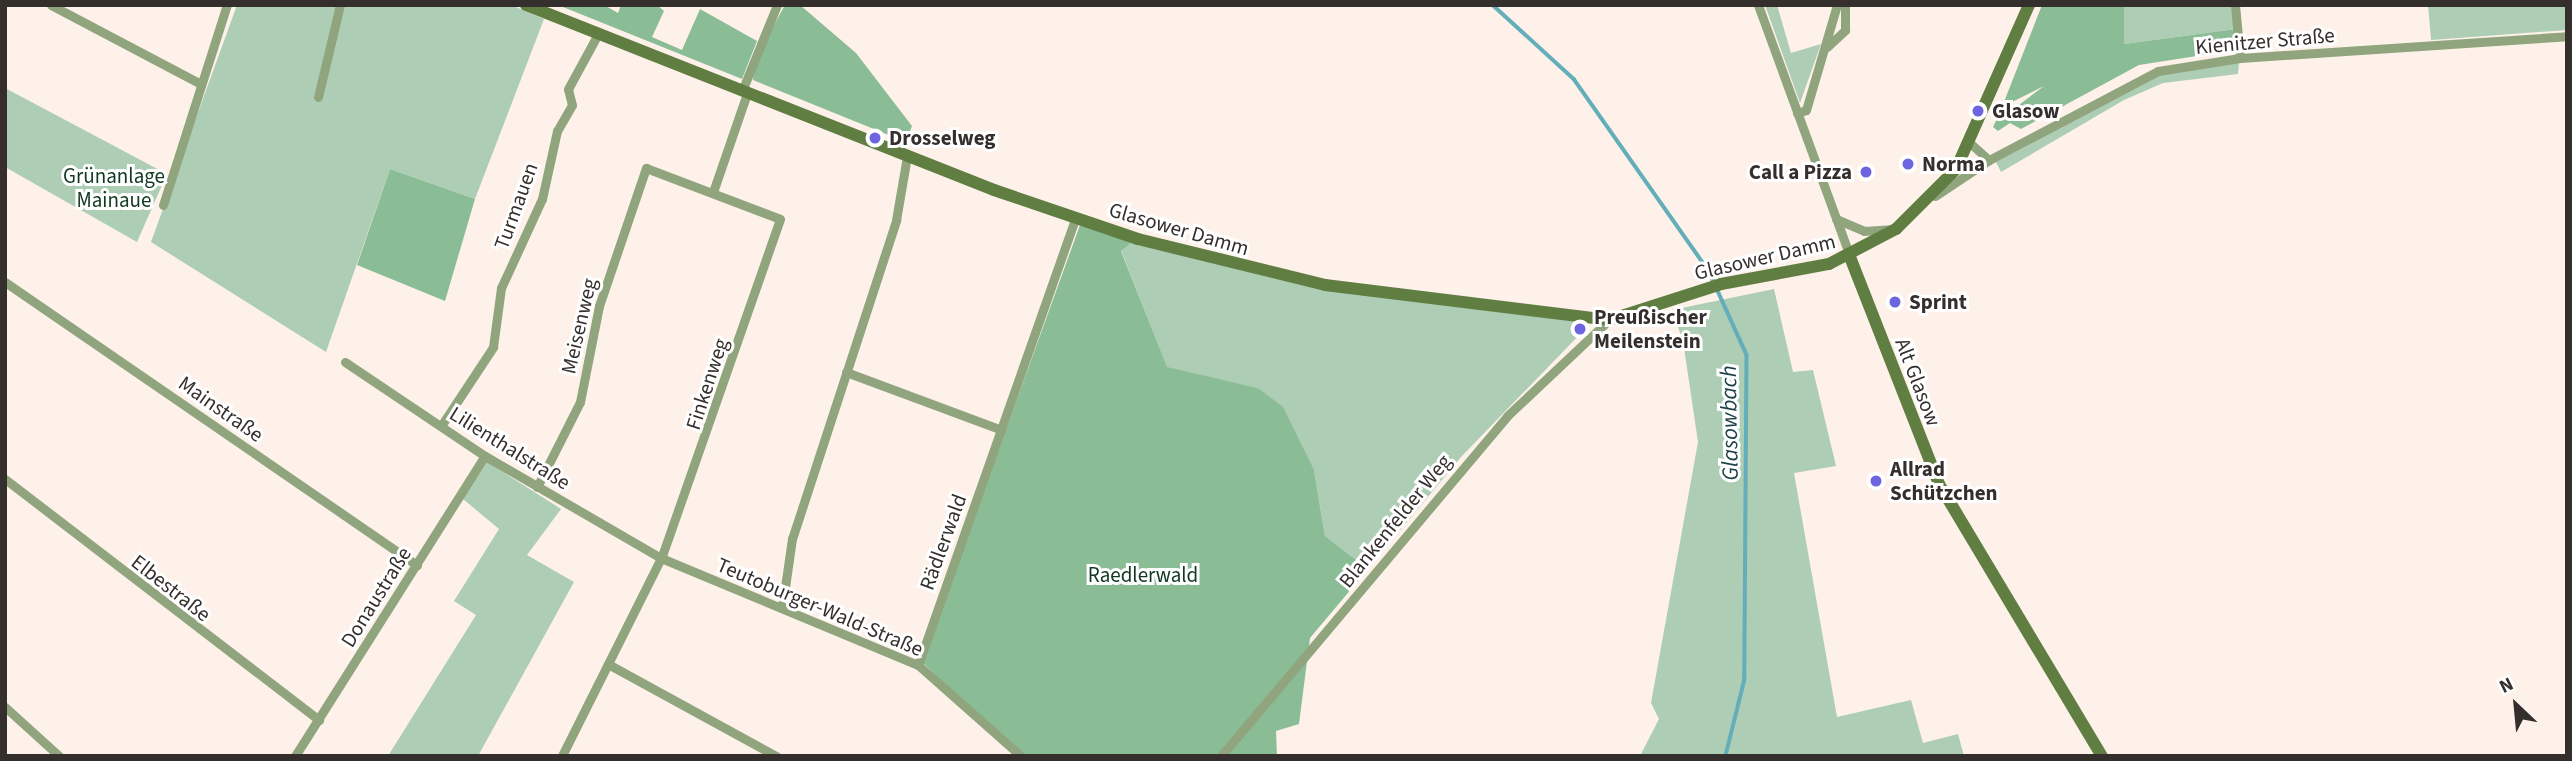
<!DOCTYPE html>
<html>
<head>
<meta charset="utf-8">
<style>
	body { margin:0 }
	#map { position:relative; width:2572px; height:761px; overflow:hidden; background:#fdf1ea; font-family:"Source Sans 3",sans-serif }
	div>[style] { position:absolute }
	.green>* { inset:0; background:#aecdb5 }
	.forest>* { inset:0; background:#8abd96 }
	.stream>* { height:3.5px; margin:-1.75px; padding:0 1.75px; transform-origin:1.75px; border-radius:1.75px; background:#63aeb9 }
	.street>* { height:9px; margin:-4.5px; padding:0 4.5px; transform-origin:4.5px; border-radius:4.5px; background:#90a57d }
	.secondary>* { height:12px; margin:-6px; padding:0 6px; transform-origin:6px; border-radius:6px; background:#617e42 }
	.dots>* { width:19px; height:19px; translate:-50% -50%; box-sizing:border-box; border:4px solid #fff; border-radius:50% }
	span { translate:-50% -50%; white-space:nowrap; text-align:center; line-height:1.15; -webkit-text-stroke:6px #fff; paint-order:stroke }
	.street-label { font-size:21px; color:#342f2d }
	.poi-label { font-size:21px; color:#342f2d; font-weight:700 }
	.left { translate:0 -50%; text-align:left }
	.right { translate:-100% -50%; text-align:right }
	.park-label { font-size:21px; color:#12391f }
	.water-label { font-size:23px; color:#1c4146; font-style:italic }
	.frame { position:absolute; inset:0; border:7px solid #342f2d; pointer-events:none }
	.north { position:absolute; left:2481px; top:670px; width:70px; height:70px; -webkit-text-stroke:5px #fff; paint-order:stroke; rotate:334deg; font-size:19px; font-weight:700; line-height:28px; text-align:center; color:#342f2d }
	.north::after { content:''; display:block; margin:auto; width:24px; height:32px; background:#342f2d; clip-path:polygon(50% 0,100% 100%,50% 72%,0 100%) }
</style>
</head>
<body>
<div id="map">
	<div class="green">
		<div style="clip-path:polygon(237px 5px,511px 5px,544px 19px,475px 199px,390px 169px,326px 352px,151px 242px)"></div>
		<div style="clip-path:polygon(1765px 5px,1777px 5px,1791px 53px,1821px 44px,1800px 103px)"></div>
		<div style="clip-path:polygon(2124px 5px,2233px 5px,2236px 29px,2124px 44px)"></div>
		<div style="clip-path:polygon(2428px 5px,2567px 5px,2567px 30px,2431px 40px)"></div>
		<div style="clip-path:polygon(2239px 62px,2238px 74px,2163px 83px,2124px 100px,2001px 172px,1996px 162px,2159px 75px)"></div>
		<div style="clip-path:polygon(5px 88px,167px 174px,137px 242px,5px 167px)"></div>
		<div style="clip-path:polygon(1133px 241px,1330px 289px,1571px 320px,1583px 331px,1461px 457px,1368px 569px,1325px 536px,1314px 470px,1258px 388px,1167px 368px,1121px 250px)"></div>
		<div style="clip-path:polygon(1774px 289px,1793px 372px,1813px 370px,1836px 466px,1794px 473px,1837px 717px,1911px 700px,1923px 743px,1958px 734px,1964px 756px,1640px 756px,1659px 719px,1651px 703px,1698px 442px,1683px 341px,1672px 310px)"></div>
		<div style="clip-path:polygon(487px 462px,561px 509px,527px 555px,574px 582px,478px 756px,388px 756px,476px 615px,454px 601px,499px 529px,463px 499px)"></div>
	</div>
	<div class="forest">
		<div style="clip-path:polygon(558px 5px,604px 5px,618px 13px,621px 5px,657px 5px,664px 11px,652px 37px,682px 50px,700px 9px,757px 41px,742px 79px)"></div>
		<div style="clip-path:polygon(785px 5px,800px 5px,856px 53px,912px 126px,906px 142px,753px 80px,755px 59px)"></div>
		<div style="clip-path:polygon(2042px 5px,2124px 5px,2124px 44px,2236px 29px,2237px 43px,2229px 51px,2139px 65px,2021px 129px,2010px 123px,1998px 131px,1993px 127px,2000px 112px,2007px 114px,2044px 86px,2002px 107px)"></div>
		<div style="clip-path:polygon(390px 169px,475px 199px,445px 301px,357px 265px)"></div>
		<div style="clip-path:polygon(1080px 225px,1133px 241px,1121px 251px,1167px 367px,1258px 388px,1283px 407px,1314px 470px,1325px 536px,1368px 569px,1310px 638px,1299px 724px,1276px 731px,1277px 756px,1020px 756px,922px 662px)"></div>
	</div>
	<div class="stream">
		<div style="left:1493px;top:5px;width:110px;rotate:42.4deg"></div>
		<div style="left:1574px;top:79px;width:235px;rotate:54.9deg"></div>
		<div style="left:1709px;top:271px;width:92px;rotate:65.7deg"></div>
		<div style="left:1747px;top:355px;width:324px;rotate:90.4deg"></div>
		<div style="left:1745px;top:679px;width:79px;rotate:103.9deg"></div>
	</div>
	<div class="street">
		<div style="left:51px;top:5px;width:170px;rotate:27.8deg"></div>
		<div style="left:1758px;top:5px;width:268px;rotate:69.9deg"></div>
		<div style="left:2235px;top:5px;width:53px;rotate:84.6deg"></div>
		<div style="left:1827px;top:47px;width:25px;rotate:-43deg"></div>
		<div style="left:1845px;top:30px;width:25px;rotate:-90deg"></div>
		<div style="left:742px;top:91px;width:93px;rotate:-67.9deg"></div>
		<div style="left:318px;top:97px;width:95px;rotate:-76.6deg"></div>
		<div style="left:1797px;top:113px;width:9px;rotate:-18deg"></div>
		<div style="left:1806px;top:110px;width:109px;rotate:-73.6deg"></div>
		<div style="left:1970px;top:143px;width:25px;rotate:42deg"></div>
		<div style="left:713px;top:192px;width:105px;rotate:-71deg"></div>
		<div style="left:1935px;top:196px;width:65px;rotate:-33.7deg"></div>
		<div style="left:1989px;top:160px;width:191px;rotate:-27.8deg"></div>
		<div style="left:2158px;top:71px;width:83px;rotate:-9deg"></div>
		<div style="left:2240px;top:58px;width:328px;rotate:-3.8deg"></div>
		<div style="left:163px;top:205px;width:210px;rotate:-72.3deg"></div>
		<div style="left:1836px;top:219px;width:30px;rotate:23deg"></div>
		<div style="left:1864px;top:231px;width:26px;rotate:-4deg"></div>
		<div style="left:5px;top:282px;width:500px;rotate:34.5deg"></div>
		<div style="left:345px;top:362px;width:169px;rotate:33.9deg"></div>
		<div style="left:485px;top:456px;width:203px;rotate:30.1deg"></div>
		<div style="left:661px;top:558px;width:278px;rotate:22.6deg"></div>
		<div style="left:918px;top:665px;width:137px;rotate:41.5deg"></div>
		<div style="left:846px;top:372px;width:166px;rotate:20.4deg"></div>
		<div style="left:441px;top:426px;width:95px;rotate:-56.6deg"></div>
		<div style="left:493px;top:347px;width:60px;rotate:-82.3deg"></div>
		<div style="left:501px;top:288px;width:98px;rotate:-65.3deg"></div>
		<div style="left:542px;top:199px;width:70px;rotate:-77.6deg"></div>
		<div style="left:557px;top:131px;width:30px;rotate:-60deg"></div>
		<div style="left:572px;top:105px;width:16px;rotate:-104deg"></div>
		<div style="left:568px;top:89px;width:63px;rotate:-61.4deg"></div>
		<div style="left:5px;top:479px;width:396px;rotate:37.5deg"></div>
		<div style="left:537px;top:487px;width:95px;rotate:-63.2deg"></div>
		<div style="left:580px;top:402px;width:98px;rotate:-78.8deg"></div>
		<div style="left:599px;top:306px;width:146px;rotate:-71.2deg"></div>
		<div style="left:646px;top:168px;width:143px;rotate:20.8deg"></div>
		<div style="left:780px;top:219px;width:359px;rotate:109.3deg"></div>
		<div style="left:661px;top:558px;width:221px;rotate:116.6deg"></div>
		<div style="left:782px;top:608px;width:70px;rotate:-81.8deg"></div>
		<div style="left:792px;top:539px;width:336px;rotate:-71.9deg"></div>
		<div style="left:896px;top:220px;width:65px;rotate:-80.2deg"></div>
		<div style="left:608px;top:664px;width:192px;rotate:28.7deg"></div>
		<div style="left:918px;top:665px;width:473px;rotate:-70.6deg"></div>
		<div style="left:5px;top:707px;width:73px;rotate:42.2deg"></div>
		<div style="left:295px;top:756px;width:355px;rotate:-57.7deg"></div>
		<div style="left:1221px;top:756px;width:444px;rotate:-49.9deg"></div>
		<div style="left:1507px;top:416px;width:140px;rotate:-43.3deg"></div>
	</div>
	<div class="secondary">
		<div style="left:526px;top:5px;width:503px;rotate:21.57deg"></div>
		<div style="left:994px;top:190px;width:152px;rotate:18.8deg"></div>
		<div style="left:1138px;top:239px;width:193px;rotate:13.8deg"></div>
		<div style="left:1325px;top:285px;width:286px;rotate:7deg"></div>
		<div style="left:1609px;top:320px;width:118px;rotate:-17.8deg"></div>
		<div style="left:1721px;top:284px;width:110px;rotate:-10.5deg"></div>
		<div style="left:1829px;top:264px;width:76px;rotate:-27.6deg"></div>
		<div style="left:1896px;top:229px;width:85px;rotate:-45deg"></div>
		<div style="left:1956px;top:169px;width:180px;rotate:-66deg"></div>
		<div style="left:1850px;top:257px;width:244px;rotate:68.6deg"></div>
		<div style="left:1939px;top:484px;width:317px;rotate:59.1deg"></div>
	</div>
	<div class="dots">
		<div style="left:1978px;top:111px;background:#6d65df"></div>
		<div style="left:875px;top:138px;background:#6d65df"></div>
		<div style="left:1908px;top:164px;background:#6d65df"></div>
		<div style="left:1866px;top:172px;background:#6d65df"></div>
		<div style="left:1895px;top:302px;background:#6d65df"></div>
		<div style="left:1580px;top:329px;background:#6d65df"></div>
		<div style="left:1876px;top:481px;background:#6d65df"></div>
	</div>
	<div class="street-label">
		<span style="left:2265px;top:41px;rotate:-5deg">Kienitzer Straße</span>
		<span style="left:516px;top:206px;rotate:-70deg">Turmauen</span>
		<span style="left:1179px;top:229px;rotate:16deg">Glasower Damm</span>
		<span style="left:1765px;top:257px;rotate:-13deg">Glasower Damm</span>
		<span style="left:579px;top:326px;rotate:-77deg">Meisenweg</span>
		<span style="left:1918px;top:382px;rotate:69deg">Alt Glasow</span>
		<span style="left:707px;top:384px;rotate:-72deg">Finkenweg</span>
		<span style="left:221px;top:409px;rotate:35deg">Mainstraße</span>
		<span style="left:510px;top:448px;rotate:32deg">Lilienthalstraße</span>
		<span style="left:1395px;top:521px;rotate:-51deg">Blankenfelder Weg</span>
		<span style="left:943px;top:542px;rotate:-70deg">Rädlerwald</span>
		<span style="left:171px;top:588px;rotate:38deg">Elbestraße</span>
		<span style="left:376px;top:597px;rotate:-58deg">Donaustraße</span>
		<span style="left:820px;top:607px;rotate:23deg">Teutoburger-Wald-Straße</span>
	</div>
	<div class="poi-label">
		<span class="left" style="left:1992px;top:111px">Glasow</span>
		<span class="left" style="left:889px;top:138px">Drosselweg</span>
		<span class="left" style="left:1922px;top:164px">Norma</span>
		<span class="right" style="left:1852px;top:172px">Call a Pizza</span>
		<span class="left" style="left:1909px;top:302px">Sprint</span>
		<span class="left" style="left:1594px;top:329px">Preußischer<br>Meilenstein</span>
		<span class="left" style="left:1890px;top:481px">Allrad<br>Schützchen</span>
	</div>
	<div class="park-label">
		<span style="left:114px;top:188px">Grünanlage<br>Mainaue</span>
		<span style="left:1143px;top:575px">Raedlerwald</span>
	</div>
	<div class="water-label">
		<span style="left:1730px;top:423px;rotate:-91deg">Glasowbach</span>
	</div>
	<div class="frame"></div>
	<div class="north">N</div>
</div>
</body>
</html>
